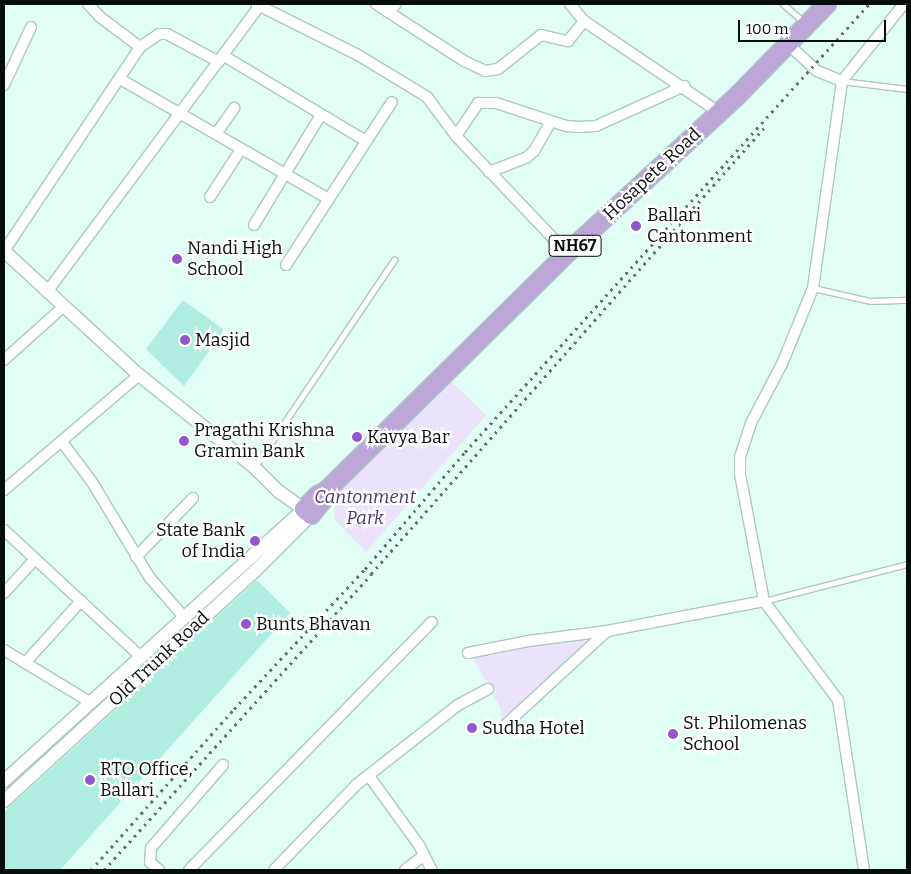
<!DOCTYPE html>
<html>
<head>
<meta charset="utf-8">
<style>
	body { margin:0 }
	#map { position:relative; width:911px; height:874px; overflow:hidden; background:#e0fdf6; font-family:Bitter,serif }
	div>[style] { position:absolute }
	.green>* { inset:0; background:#ece2fa }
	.building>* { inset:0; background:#aeede0 }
	.roads { filter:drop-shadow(1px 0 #acc8c1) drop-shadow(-1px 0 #acc8c1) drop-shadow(0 1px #acc8c1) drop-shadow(0 -1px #acc8c1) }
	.service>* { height:5px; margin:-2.5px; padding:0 2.5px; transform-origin:2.5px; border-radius:2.5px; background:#fff }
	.minor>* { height:10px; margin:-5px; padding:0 5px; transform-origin:5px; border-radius:5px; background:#fff }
	.tertiary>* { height:12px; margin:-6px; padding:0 6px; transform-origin:6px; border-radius:6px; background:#fff }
	.trunk>* { height:18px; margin:-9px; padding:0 9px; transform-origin:9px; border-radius:9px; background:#bca6d8 }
	.rail>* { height:3px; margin-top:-1.5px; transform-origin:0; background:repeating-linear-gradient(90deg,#62736f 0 2.5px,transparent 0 7.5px) }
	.dots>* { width:14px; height:14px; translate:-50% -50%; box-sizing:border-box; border:2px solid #fff; border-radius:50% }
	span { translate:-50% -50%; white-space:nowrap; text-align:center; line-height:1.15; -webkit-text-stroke:4.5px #fff; paint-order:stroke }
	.shield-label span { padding:1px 4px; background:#fff; border:1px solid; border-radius:4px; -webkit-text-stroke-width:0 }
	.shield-label { font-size:16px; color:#050e0c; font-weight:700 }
	.street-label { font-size:18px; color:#050e0c }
	.poi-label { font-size:18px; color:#050e0c }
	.left { translate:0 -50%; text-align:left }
	.right { translate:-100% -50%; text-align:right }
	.park-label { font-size:18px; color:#4d336b; font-style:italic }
	.frame { position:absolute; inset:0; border:5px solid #050e0c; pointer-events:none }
	.scale { position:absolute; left:738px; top:20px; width:148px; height:22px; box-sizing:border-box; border:2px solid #050e0c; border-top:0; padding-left:6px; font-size:15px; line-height:18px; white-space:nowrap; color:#050e0c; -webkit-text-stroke:4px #fff; paint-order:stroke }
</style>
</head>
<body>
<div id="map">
	<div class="green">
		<div style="clip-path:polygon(450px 380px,486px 415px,366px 552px,335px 520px,334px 496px)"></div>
		<div style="clip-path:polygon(599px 634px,504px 725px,499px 705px,471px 654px)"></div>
	</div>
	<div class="building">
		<div style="clip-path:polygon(183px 300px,224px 330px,184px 386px,146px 349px)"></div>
		<div style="clip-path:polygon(257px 580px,290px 613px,60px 870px,4px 870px,4px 812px)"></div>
	</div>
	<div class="roads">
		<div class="service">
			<div style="left:783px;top:4px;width:29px;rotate:41deg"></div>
			<div style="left:842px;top:81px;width:65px;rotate:7deg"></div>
			<div style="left:813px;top:288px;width:58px;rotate:12.8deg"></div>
			<div style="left:870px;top:301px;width:37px;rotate:-2deg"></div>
			<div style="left:255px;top:466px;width:249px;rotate:-56deg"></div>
			<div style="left:764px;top:601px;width:148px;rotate:-14.5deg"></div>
		</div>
		<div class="minor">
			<div style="left:88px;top:4px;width:18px;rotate:47deg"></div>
			<div style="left:100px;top:17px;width:50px;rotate:36.9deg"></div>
			<div style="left:256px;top:4px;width:114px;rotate:26.6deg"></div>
			<div style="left:358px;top:55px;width:81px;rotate:31.3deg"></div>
			<div style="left:427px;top:97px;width:49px;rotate:53.4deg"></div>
			<div style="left:456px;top:136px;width:161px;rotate:46.5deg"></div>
			<div style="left:376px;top:4px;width:105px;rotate:32.9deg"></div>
			<div style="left:464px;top:61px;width:23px;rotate:25deg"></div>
			<div style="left:485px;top:71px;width:13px;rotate:-9deg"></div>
			<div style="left:498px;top:69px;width:55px;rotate:-38.3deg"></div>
			<div style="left:541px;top:35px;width:28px;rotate:13deg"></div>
			<div style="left:568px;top:41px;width:26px;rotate:-51deg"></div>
			<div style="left:570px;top:4px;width:22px;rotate:51deg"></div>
			<div style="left:584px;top:21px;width:164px;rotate:34.1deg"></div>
			<div style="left:388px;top:12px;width:11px;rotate:-45deg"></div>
			<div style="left:789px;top:45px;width:38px;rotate:43deg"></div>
			<div style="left:817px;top:71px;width:27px;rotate:22deg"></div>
			<div style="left:224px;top:56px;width:165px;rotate:30.9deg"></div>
			<div style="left:120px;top:79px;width:241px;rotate:29.9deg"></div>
			<div style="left:4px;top:85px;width:64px;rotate:-65deg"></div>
			<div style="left:216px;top:134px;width:32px;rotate:-55deg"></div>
			<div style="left:456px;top:136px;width:40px;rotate:-56deg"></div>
			<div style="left:478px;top:103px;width:18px"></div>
			<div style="left:496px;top:103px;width:74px;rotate:18.2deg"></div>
			<div style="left:566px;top:126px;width:13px;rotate:4deg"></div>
			<div style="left:579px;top:127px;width:17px;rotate:-3deg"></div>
			<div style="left:596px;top:126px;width:97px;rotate:-24.4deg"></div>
			<div style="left:489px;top:172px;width:40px;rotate:-21deg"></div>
			<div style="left:526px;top:158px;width:11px;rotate:-41deg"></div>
			<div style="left:534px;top:151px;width:34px;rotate:-60deg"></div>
			<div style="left:210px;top:197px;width:57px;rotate:-57.1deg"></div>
			<div style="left:254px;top:225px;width:129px;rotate:-58.7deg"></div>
			<div style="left:4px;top:251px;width:245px;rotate:-56.3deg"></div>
			<div style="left:140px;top:47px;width:23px;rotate:-34deg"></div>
			<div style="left:159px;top:34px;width:8px"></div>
			<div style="left:167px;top:34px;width:59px;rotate:28.3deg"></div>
			<div style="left:286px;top:265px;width:194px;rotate:-57deg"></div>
			<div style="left:47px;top:292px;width:359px;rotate:-53.4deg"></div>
			<div style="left:4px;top:360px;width:79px;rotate:-41.9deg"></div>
			<div style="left:62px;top:442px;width:50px;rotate:53.1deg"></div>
			<div style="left:92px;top:482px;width:112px;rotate:58.9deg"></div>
			<div style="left:150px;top:578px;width:52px;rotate:48.9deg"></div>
			<div style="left:4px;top:490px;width:177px;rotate:-40.4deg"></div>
			<div style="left:4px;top:530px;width:187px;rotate:42.8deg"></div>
			<div style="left:136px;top:557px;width:82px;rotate:-46deg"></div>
			<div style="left:4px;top:593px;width:46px;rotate:-47.6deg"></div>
			<div style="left:4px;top:650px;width:100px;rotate:31.2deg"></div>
			<div style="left:468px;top:653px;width:61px;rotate:-11.3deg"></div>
			<div style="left:528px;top:641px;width:80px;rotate:-7.2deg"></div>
			<div style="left:607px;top:631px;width:160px;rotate:-10.8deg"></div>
			<div style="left:25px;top:663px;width:84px;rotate:-47.9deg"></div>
			<div style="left:502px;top:728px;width:143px;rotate:-42.7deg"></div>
			<div style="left:369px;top:776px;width:85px;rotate:54.1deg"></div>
			<div style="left:419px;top:845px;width:28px;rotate:63deg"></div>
			<div style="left:159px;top:870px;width:12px;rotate:-138deg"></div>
			<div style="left:150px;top:862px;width:14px;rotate:-86deg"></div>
			<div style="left:151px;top:848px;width:110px;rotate:-49.1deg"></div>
			<div style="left:189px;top:870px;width:347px;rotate:-45.6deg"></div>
			<div style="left:274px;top:870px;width:118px;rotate:-46deg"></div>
			<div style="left:356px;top:785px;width:130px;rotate:-38.1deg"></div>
			<div style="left:458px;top:705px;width:34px;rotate:-28deg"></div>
			<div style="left:405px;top:870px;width:24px;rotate:-38deg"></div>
			<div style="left:864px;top:870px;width:172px;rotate:-98.7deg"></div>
			<div style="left:838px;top:700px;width:124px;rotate:-126.8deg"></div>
			<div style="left:764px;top:601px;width:129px;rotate:-100.7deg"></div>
			<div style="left:740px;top:474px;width:17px;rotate:-90deg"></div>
			<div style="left:740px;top:457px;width:36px;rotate:-72deg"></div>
			<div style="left:751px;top:423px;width:67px;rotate:-62.3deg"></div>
			<div style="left:782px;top:364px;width:82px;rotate:-67.8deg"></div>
			<div style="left:813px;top:288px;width:209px;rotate:-82deg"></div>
			<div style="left:842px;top:81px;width:99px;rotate:-51.2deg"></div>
		</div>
		<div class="tertiary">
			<div style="left:4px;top:251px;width:183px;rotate:42.6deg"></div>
			<div style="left:139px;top:375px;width:147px;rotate:38.7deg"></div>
			<div style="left:254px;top:467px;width:34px;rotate:45deg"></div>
			<div style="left:278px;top:491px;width:32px;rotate:35deg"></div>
			<div style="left:304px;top:509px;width:405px;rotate:137.8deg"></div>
			<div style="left:4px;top:801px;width:342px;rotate:-42.5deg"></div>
			<div style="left:256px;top:570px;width:78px;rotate:-45deg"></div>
		</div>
		<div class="trunk">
			<div style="left:326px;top:491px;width:9px;rotate:108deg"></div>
			<div style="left:323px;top:500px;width:19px;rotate:129deg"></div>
			<div style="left:311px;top:515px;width:9px;rotate:-139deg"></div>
			<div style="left:304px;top:509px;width:20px;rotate:-45deg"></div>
			<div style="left:318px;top:495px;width:9px;rotate:-27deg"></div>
			<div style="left:326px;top:491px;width:339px;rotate:-44.6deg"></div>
			<div style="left:567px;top:253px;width:230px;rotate:-42.7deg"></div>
			<div style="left:736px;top:97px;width:130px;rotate:-45.6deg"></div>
		</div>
	</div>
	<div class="rail">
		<div style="left:91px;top:870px;width:215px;rotate:-48.4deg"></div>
		<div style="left:234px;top:709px;width:192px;rotate:-46.9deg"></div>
		<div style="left:365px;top:569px;width:154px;rotate:-49.5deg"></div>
		<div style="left:465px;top:452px;width:603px;rotate:-47.96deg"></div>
		<div style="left:104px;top:870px;width:399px;rotate:-47.9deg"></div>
		<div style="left:371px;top:574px;width:594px;rotate:-48.61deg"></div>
	</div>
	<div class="dots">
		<div style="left:636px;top:226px;background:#9257ce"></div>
		<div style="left:177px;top:259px;background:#9257ce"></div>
		<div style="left:185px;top:340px;background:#9257ce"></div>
		<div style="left:357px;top:437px;background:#9257ce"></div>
		<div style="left:184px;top:441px;background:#9257ce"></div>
		<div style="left:255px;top:541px;background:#9257ce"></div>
		<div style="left:246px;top:624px;background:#9257ce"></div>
		<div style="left:472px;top:728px;background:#9257ce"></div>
		<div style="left:673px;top:734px;background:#9257ce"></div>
		<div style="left:90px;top:780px;background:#9257ce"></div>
	</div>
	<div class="shield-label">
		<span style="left:575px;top:246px">NH67</span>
	</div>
	<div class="street-label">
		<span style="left:652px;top:174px;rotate:-43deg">Hosapete Road</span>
		<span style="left:159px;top:659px;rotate:-43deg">Old Trunk Road</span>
	</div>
	<div class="poi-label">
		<span class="left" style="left:647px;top:226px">Ballari<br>Cantonment</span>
		<span class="left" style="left:187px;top:259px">Nandi High<br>School</span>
		<span class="left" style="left:195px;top:340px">Masjid</span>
		<span class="left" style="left:194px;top:441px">Pragathi Krishna<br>Gramin Bank</span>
		<span class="left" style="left:367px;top:437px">Kavya Bar</span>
		<span class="right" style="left:245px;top:541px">State Bank<br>of India</span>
		<span class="left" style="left:256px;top:624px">Bunts Bhavan</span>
		<span class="left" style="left:683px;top:734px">St. Philomenas<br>School</span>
		<span class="left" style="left:482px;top:728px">Sudha Hotel</span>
		<span class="left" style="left:100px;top:780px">RTO Office,<br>Ballari</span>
	</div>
	<div class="park-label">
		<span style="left:365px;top:508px">Cantonment<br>Park</span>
	</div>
	<div class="frame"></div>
	<div class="scale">100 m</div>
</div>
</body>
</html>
